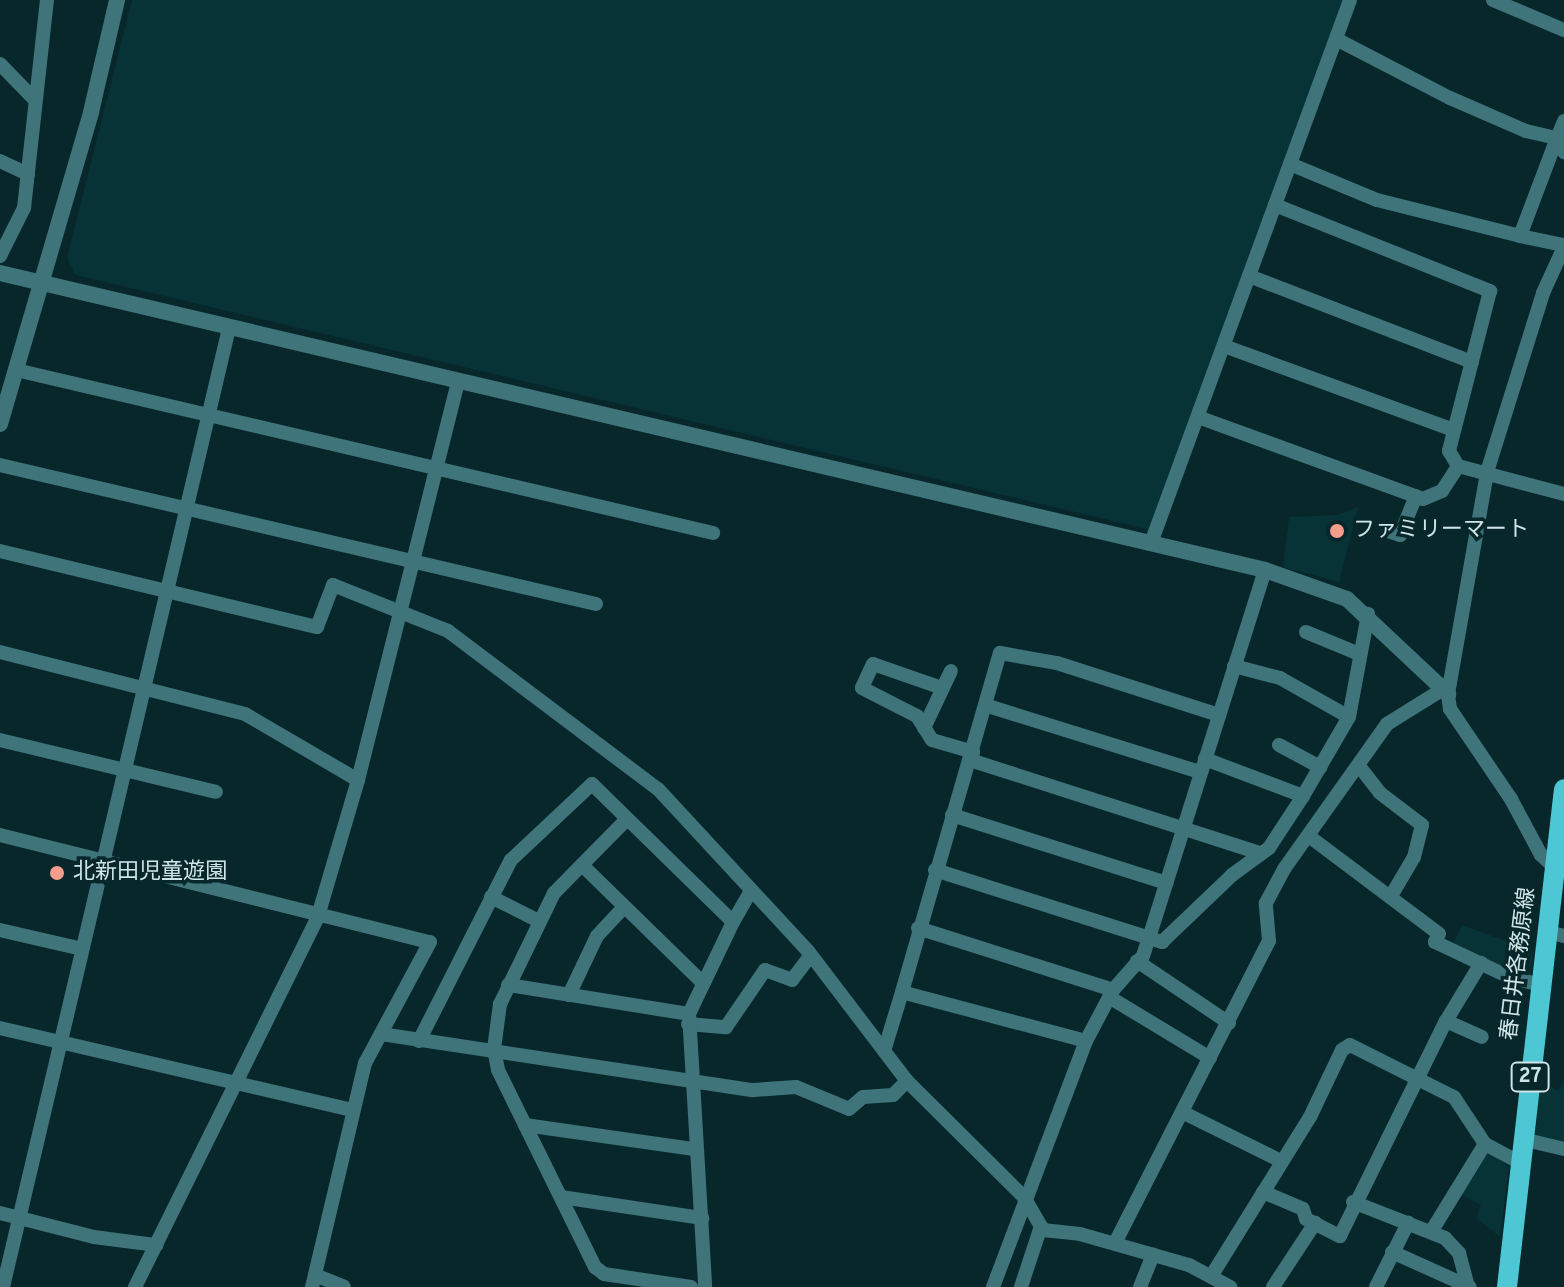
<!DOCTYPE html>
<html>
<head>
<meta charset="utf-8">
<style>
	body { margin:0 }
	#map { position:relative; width:1564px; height:1287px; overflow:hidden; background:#07272b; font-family:Overpass,"Noto Sans JP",sans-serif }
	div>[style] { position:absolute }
	.built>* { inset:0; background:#073337 }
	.minor>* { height:14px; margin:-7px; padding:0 7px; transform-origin:7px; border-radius:7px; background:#3f747a }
	.tertiary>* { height:16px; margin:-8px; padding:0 8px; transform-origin:8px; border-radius:8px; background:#3f747a }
	.primary>* { height:20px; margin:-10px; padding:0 10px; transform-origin:10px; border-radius:10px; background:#4dc7d4 }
	.dots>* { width:22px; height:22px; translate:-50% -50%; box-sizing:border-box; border:4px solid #07272b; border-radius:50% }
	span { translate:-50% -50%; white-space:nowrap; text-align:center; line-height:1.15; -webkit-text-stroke:7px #07272b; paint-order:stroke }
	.shield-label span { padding:2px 6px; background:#07272b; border:2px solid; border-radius:6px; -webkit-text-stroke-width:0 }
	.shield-label { font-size:20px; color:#cfe4e7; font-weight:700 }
	.poi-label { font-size:22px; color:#cfe4e7 }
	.left { translate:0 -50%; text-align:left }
	.street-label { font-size:22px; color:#cfe4e7 }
</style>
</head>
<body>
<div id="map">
	<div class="built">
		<div style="clip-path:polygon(132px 0,1345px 0,1151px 530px,76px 275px,67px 258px)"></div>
		<div style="clip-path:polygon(1358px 507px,1339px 582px,1283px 567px,1289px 517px,1337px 515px)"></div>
		<div style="clip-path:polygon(1462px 925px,1533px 951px,1529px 979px,1452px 946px)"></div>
		<div style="clip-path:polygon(1541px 1081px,1558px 1091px,1564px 1081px,1564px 1145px,1535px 1136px)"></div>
		<div style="clip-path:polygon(1486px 1150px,1509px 1167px,1500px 1237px,1476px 1218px,1481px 1205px,1457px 1193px)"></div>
	</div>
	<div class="minor">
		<div style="left:1493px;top:0;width:77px;rotate:22.9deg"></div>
		<div style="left:1336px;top:39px;width:128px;rotate:27.4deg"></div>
		<div style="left:1450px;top:98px;width:83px;rotate:23.5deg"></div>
		<div style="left:1526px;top:131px;width:32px;rotate:13deg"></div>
		<div style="left:1557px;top:138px;width:105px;rotate:110.7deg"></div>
		<div style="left:1520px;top:236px;width:45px;rotate:11.6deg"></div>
		<div style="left:0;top:64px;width:50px;rotate:45.8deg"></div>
		<div style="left:1564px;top:121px;width:18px;rotate:112deg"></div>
		<div style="left:1557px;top:138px;width:16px;rotate:63deg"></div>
		<div style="left:0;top:161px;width:31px;rotate:25deg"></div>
		<div style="left:1290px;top:164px;width:94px;rotate:22.5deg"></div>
		<div style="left:1377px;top:200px;width:147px;rotate:14.1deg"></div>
		<div style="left:1275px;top:205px;width:232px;rotate:21.8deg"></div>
		<div style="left:1490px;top:291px;width:165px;rotate:104.4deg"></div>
		<div style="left:1449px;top:451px;width:17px;rotate:59deg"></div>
		<div style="left:0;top:256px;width:54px;rotate:-63.4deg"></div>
		<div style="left:24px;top:208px;width:209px;rotate:-83.7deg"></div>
		<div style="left:1249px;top:276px;width:239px;rotate:21.1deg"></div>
		<div style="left:1224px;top:346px;width:245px;rotate:20.1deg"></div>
		<div style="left:16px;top:370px;width:716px;rotate:13.16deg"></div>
		<div style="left:1198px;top:417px;width:239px;rotate:20deg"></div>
		<div style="left:1423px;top:499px;width:21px;rotate:-23deg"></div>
		<div style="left:1442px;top:491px;width:30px;rotate:-57deg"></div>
		<div style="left:0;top:465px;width:612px;rotate:13.13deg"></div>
		<div style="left:1458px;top:466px;width:110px;rotate:14.8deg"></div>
		<div style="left:1388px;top:531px;width:13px;rotate:18deg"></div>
		<div style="left:1400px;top:535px;width:42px;rotate:-67.7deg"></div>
		<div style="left:1151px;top:543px;width:578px;rotate:-69.87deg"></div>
		<div style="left:0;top:551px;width:326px;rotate:13.5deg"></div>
		<div style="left:317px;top:627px;width:45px;rotate:-69.1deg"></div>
		<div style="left:333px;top:585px;width:124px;rotate:21.8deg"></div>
		<div style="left:448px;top:631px;width:263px;rotate:37deg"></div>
		<div style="left:658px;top:789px;width:221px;rotate:47.2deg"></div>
		<div style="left:808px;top:951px;width:163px;rotate:52.7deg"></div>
		<div style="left:907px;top:1081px;width:165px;rotate:44.8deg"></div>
		<div style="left:1024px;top:1197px;width:38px;rotate:60deg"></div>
		<div style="left:1043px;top:1230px;width:37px;rotate:6deg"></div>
		<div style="left:1080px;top:1234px;width:113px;rotate:15.9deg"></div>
		<div style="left:1189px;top:1265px;width:47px;rotate:28.2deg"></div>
		<div style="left:1306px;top:632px;width:55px;rotate:22.4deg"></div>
		<div style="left:0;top:652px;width:253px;rotate:14.2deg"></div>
		<div style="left:245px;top:714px;width:131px;rotate:30.3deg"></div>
		<div style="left:1234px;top:666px;width:48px;rotate:14.6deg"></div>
		<div style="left:1280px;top:678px;width:79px;rotate:29.5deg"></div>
		<div style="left:942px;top:688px;width:73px;rotate:-160.8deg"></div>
		<div style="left:873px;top:664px;width:26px;rotate:115deg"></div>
		<div style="left:862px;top:688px;width:62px;rotate:27deg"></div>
		<div style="left:917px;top:716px;width:28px;rotate:58deg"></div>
		<div style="left:932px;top:740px;width:43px;rotate:16.3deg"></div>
		<div style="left:988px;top:706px;width:222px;rotate:17.3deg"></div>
		<div style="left:924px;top:728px;width:63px;rotate:-64.7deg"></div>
		<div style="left:0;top:740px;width:222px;rotate:13.5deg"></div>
		<div style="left:1279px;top:745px;width:47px;rotate:28.2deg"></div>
		<div style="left:970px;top:760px;width:305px;rotate:17.8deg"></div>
		<div style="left:1359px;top:766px;width:34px;rotate:52deg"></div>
		<div style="left:1380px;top:793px;width:53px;rotate:37.3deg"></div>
		<div style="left:1422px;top:825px;width:33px;rotate:104deg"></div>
		<div style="left:1414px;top:857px;width:45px;rotate:120.5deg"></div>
		<div style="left:1303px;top:796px;width:91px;rotate:-59.8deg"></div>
		<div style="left:1349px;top:717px;width:105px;rotate:-79.5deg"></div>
		<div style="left:952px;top:815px;width:225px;rotate:17.6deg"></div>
		<div style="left:627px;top:819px;width:104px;rotate:134.6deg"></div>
		<div style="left:554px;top:893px;width:123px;rotate:115.9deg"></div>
		<div style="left:500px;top:1004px;width:45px;rotate:97.6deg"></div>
		<div style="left:494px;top:1049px;width:21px;rotate:79deg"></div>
		<div style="left:498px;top:1070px;width:220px;rotate:63.8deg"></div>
		<div style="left:595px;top:1267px;width:11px;rotate:38deg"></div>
		<div style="left:604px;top:1274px;width:88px;rotate:8.5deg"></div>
		<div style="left:0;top:835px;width:443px;rotate:14deg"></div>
		<div style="left:430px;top:942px;width:137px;rotate:118.2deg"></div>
		<div style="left:365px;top:1063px;width:230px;rotate:103.3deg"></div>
		<div style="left:1310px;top:837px;width:161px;rotate:36.9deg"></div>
		<div style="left:1439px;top:934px;width:9px;rotate:117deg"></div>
		<div style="left:1435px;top:942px;width:82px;rotate:25.3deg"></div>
		<div style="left:1509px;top:977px;width:33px;rotate:14deg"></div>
		<div style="left:582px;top:865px;width:169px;rotate:44.3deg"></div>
		<div style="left:1554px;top:867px;width:18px;rotate:-137deg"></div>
		<div style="left:1541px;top:855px;width:64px;rotate:-118.2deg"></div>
		<div style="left:1511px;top:799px;width:109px;rotate:-124.1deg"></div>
		<div style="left:1450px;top:709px;width:15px;rotate:-98deg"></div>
		<div style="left:1448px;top:694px;width:225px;rotate:-80deg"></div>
		<div style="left:1487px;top:472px;width:188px;rotate:-72.6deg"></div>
		<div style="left:1543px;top:293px;width:51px;rotate:-65.5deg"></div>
		<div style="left:935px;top:870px;width:225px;rotate:17.6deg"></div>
		<div style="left:1149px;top:938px;width:386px;rotate:-72.5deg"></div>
		<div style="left:491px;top:897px;width:54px;rotate:26.6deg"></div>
		<div style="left:733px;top:922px;width:34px;rotate:-60deg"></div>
		<div style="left:918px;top:928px;width:205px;rotate:17.6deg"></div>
		<div style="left:0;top:930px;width:84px;rotate:13deg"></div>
		<div style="left:1548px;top:932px;width:16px;rotate:14deg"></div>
		<div style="left:1137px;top:961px;width:111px;rotate:34deg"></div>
		<div style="left:508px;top:985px;width:183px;rotate:9.1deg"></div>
		<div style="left:569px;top:995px;width:65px;rotate:-64.6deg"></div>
		<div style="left:597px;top:936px;width:40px;rotate:-47deg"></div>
		<div style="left:1109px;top:997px;width:118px;rotate:31.1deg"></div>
		<div style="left:1446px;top:1021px;width:39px;rotate:24deg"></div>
		<div style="left:688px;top:1024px;width:38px;rotate:5deg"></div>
		<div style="left:726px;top:1027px;width:69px;rotate:-55.6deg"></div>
		<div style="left:765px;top:970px;width:29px;rotate:20deg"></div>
		<div style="left:792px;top:980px;width:31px;rotate:-53deg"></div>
		<div style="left:0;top:1028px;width:361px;rotate:13.1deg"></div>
		<div style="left:381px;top:1034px;width:376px;rotate:8.6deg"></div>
		<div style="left:753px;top:1090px;width:43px;rotate:-4deg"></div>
		<div style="left:796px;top:1087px;width:57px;rotate:22.5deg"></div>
		<div style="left:849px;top:1109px;width:18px;rotate:-41deg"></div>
		<div style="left:863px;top:1097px;width:30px;rotate:-4deg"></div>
		<div style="left:893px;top:1095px;width:20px;rotate:-45deg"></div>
		<div style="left:419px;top:1041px;width:203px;rotate:-63.1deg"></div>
		<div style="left:511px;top:860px;width:111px;rotate:-43.2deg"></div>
		<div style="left:592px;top:784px;width:197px;rotate:44.4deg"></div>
		<div style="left:733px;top:922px;width:102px;rotate:115.6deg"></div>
		<div style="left:689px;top:1014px;width:273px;rotate:86.6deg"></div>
		<div style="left:1086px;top:1041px;width:190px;rotate:-165.1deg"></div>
		<div style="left:902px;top:992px;width:353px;rotate:-73.9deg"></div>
		<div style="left:1000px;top:653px;width:58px;rotate:10deg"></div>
		<div style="left:1057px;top:663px;width:170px;rotate:17.8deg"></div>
		<div style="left:884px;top:1051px;width:62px;rotate:-73deg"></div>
		<div style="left:1184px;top:1113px;width:106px;rotate:26.3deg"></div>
		<div style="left:525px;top:1125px;width:171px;rotate:8.1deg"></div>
		<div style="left:1522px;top:1139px;width:43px;rotate:13.4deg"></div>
		<div style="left:1263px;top:1192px;width:43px;rotate:23deg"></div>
		<div style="left:1303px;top:1209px;width:10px;rotate:73deg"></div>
		<div style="left:1306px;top:1219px;width:38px;rotate:27deg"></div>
		<div style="left:1340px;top:1236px;width:240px;rotate:-63.8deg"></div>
		<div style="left:1446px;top:1021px;width:68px;rotate:-58.9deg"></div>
		<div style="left:561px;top:1197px;width:143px;rotate:8.5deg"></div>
		<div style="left:1353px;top:1202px;width:99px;rotate:21.4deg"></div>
		<div style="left:1445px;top:1238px;width:21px;rotate:47deg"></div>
		<div style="left:1459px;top:1253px;width:34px;rotate:75deg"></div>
		<div style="left:0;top:1213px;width:97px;rotate:14.3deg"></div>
		<div style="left:94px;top:1237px;width:63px;rotate:7.4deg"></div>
		<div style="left:1431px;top:1232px;width:103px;rotate:-58.5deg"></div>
		<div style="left:1115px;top:1243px;width:339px;rotate:-63deg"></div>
		<div style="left:1269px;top:941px;width:38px;rotate:-95deg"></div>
		<div style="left:1266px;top:903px;width:38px;rotate:-62deg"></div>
		<div style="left:1284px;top:869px;width:178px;rotate:-54.6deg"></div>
		<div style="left:1387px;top:724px;width:62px;rotate:-31.9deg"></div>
		<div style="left:1392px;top:1252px;width:85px;rotate:24.2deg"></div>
		<div style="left:315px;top:1275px;width:31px;rotate:22deg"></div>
		<div style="left:1212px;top:1275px;width:186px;rotate:-58.2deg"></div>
		<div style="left:1310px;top:1117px;width:74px;rotate:-64.5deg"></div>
		<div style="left:1342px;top:1050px;width:9px;rotate:-32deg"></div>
		<div style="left:1350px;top:1045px;width:116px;rotate:26.6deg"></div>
		<div style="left:1454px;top:1097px;width:56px;rotate:56.6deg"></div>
		<div style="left:1485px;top:1144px;width:38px;rotate:28deg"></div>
		<div style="left:3px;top:1287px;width:985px;rotate:-76.74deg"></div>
		<div style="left:135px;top:1287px;width:414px;rotate:-63.7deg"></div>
		<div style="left:318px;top:916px;width:142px;rotate:-73.6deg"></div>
		<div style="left:358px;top:780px;width:410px;rotate:-75.9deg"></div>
		<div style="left:993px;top:1287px;width:263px;rotate:-69.3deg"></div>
		<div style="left:1086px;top:1041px;width:58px;rotate:-62.1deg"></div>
		<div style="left:1113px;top:990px;width:45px;rotate:-48.6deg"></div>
		<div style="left:1143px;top:956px;width:19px;rotate:-72deg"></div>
		<div style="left:1149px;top:938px;width:14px;rotate:17deg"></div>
		<div style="left:1162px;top:942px;width:97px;rotate:-43.7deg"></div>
		<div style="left:1232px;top:875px;width:46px;rotate:-36.1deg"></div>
		<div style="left:1269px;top:848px;width:62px;rotate:-56.8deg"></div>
		<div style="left:1303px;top:796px;width:105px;rotate:-159.3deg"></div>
		<div style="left:1021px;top:1287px;width:64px;rotate:-71.8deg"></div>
		<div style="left:1140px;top:1287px;width:35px;rotate:-68deg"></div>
		<div style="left:1273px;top:1287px;width:77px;rotate:-56.7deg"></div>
		<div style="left:1376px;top:1287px;width:72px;rotate:-63.4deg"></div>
	</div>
	<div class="tertiary">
		<div style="left:0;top:273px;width:1299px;rotate:13.21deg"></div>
		<div style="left:1265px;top:570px;width:87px;rotate:19.5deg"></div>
		<div style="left:1347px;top:599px;width:139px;rotate:43.2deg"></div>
		<div style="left:0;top:424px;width:325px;rotate:-73.7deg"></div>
		<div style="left:91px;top:112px;width:115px;rotate:-76.9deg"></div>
	</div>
	<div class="primary">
		<div style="left:1507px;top:1287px;width:501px;rotate:-83.47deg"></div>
	</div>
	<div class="dots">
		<div style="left:1337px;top:531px;background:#f49d8c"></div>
		<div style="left:57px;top:873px;background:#f49d8c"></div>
	</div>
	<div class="shield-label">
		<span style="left:1530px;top:1077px">27</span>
	</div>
	<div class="poi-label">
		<span class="left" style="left:1353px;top:531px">ファミリーマート</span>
		<span class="left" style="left:73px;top:873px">北新田児童遊園</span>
	</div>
	<div class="street-label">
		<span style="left:1519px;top:964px;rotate:-83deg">春日井各務原線</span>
	</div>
</div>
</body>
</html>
